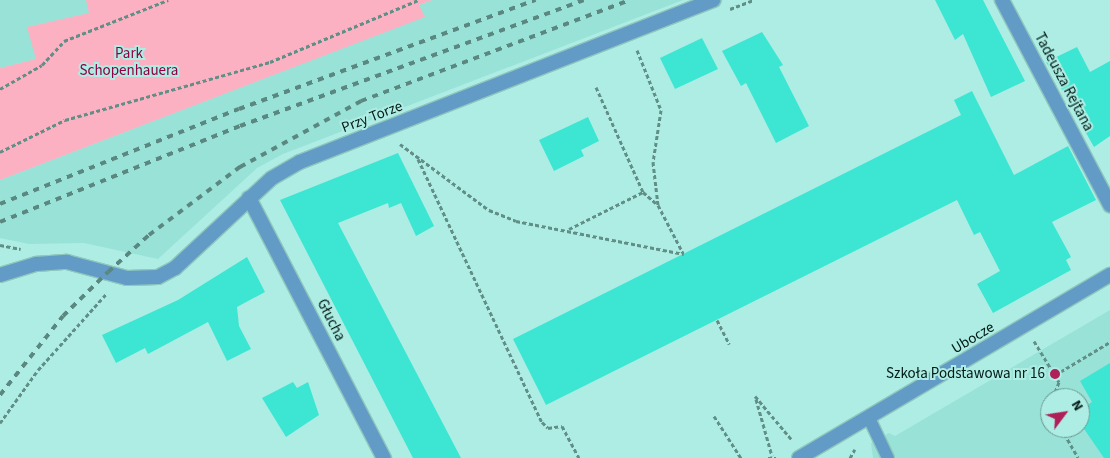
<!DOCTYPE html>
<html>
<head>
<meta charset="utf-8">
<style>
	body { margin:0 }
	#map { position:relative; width:1110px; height:458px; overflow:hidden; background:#aeede3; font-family:"Source Sans 3",sans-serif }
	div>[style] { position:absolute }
	.built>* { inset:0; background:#99e2d7 }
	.green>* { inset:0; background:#fbb1c2 }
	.building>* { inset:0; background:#3ce6d3 }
	.path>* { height:3px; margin-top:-1.5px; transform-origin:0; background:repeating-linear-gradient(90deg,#618f87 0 4px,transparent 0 6.5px) }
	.roads { filter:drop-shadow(1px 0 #8fc7be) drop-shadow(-1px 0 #8fc7be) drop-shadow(0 1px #8fc7be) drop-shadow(0 -1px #8fc7be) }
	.service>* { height:12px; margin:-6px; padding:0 6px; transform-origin:6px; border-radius:6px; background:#639bc7 }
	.minor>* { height:14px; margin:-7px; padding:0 7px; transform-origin:7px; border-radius:7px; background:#639bc7 }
	.rail>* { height:4px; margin-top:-2px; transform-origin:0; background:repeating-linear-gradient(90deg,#5a8780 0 6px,transparent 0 12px) }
	.dots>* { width:14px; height:14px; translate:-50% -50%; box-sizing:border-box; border:2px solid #aeede3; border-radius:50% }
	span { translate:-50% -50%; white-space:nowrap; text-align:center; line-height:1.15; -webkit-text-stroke:4px #aeede3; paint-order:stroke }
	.park-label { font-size:15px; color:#8d0142 }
	.street-label { font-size:15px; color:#011a16 }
	.poi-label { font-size:15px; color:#011a16 }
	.right { translate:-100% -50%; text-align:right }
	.north { position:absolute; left:1040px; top:388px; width:50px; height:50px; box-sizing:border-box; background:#aeede3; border:1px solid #699991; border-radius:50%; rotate:59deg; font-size:14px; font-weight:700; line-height:20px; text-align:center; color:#011a16 }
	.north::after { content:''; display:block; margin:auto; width:18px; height:22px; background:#af2058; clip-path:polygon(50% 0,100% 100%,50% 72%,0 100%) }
</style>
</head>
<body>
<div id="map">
	<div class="built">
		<div style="clip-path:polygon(0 0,86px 0,90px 13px,28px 27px,37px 59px,0 68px)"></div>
		<div style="clip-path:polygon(432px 0,683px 0,283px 154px,257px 168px,158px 259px,84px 243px,29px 244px,0 238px,0 180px,424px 17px,419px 5px)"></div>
		<div style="clip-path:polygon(evenodd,1110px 310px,1110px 458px,873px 458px,871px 443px,889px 433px,895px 436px,1110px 310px,1050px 398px,1080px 398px,1080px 428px,1050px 428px,1050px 398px)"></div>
	</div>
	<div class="green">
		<div style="clip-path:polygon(86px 0,432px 0,419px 5px,425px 17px,0 180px,0 68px,36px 59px,27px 27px,89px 13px)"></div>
	</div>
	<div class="building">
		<div style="clip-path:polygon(935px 0,983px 0,1025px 81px,991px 97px,963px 34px,955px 40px)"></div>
		<div style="clip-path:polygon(762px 32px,783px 65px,779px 67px,809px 126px,776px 143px,746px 83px,741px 86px,722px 51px)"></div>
		<div style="clip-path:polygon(702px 38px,718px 69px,675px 89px,660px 58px)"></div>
		<div style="clip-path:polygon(1077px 47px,1090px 72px,1110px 61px,1110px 136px,1094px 147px,1046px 62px)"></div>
		<div style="clip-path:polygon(972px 91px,1014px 175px,1068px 146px,1096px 200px,1052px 222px,1071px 257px,1066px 260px,1071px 270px,993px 313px,977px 284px,1000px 271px,980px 232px,974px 235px,957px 200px,546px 405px,513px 339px,961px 115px,954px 100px)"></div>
		<div style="clip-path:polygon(588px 117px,599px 141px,581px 150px,584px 156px,554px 171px,539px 140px)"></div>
		<div style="clip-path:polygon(398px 153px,434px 226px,416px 236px,401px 203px,389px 208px,388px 203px,338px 223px,461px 458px,413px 458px,280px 200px)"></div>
		<div style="clip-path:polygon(247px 257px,265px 292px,237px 307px,239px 326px,251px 349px,227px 361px,208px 322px,148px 354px,145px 348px,116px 363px,102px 335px,178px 300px)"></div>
		<div style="clip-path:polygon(1110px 363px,1110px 458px,1104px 458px,1080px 423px,1080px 410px,1092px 402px,1080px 381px)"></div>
		<div style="clip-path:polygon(293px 382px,297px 388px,308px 382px,319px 415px,286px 437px,262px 398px)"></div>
	</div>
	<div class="path">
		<div style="left:730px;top:9px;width:25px;rotate:-21deg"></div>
		<div style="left:637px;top:50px;width:65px;rotate:68.2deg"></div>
		<div style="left:661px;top:110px;width:53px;rotate:98.7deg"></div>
		<div style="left:653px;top:162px;width:43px;rotate:83.4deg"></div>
		<div style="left:596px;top:87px;width:115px;rotate:65.9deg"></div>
		<div style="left:0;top:89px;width:48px;rotate:-29.7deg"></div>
		<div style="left:42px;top:65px;width:33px;rotate:-47deg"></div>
		<div style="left:64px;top:41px;width:112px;rotate:-21.5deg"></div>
		<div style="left:400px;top:144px;width:111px;rotate:36.6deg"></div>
		<div style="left:489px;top:210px;width:29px;rotate:22deg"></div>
		<div style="left:516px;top:221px;width:171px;rotate:11.1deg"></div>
		<div style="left:0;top:152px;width:72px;rotate:-26.2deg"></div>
		<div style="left:65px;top:120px;width:213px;rotate:-15.8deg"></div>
		<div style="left:270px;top:62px;width:160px;rotate:-22.7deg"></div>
		<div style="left:418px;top:159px;width:291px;rotate:64.8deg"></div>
		<div style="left:542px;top:422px;width:8px;rotate:45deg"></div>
		<div style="left:548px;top:428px;width:14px;rotate:-8deg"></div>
		<div style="left:562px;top:426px;width:36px;rotate:62deg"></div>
		<div style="left:569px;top:229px;width:83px;rotate:-26.6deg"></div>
		<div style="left:643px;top:192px;width:20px;rotate:41deg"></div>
		<div style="left:658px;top:205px;width:54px;rotate:62.5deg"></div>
		<div style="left:0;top:245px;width:21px;rotate:11deg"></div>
		<div style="left:717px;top:320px;width:27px;rotate:63deg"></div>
		<div style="left:1034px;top:341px;width:48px;rotate:58.6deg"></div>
		<div style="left:1059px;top:382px;width:17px;rotate:111deg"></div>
		<div style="left:1055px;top:375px;width:64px;rotate:-31deg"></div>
		<div style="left:755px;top:396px;width:57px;rotate:49.9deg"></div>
		<div style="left:756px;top:399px;width:59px;rotate:74.3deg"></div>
		<div style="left:1050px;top:405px;width:5px;rotate:90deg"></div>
		<div style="left:714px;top:416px;width:50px;rotate:57.3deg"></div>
		<div style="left:0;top:423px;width:65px;rotate:-54.4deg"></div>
		<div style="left:38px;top:370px;width:103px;rotate:-48.1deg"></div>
		<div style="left:1061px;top:428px;width:34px;rotate:60deg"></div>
		<div style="left:768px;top:458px;width:8px"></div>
		<div style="left:850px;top:458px;width:10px;rotate:-61deg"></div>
	</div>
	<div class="roads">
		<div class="service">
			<div style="left:869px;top:418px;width:44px;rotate:64.6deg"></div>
		</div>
		<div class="minor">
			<div style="left:1002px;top:0;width:232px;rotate:62.2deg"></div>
			<div style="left:249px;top:198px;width:293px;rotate:62.6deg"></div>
			<div style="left:0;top:275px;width:38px;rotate:-17deg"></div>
			<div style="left:36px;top:264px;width:31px;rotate:-4deg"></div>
			<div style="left:67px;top:262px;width:62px;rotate:14.9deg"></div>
			<div style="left:127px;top:278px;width:31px;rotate:-2deg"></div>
			<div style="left:158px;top:277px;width:19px;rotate:-28deg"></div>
			<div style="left:175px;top:268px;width:132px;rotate:-42.9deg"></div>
			<div style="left:272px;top:178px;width:32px;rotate:-30deg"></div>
			<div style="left:300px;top:162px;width:444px;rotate:-21.4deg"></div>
			<div style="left:799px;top:458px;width:361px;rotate:-30.5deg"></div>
		</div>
	</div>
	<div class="rail">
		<div style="left:0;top:204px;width:257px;rotate:-21.7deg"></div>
		<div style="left:239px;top:109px;width:316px;rotate:-20.2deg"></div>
		<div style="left:0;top:222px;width:258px;rotate:-21.8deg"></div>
		<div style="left:240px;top:126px;width:366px;rotate:-20.1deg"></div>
		<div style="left:0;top:395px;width:101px;rotate:-51.4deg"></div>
		<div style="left:63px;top:316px;width:63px;rotate:-44.4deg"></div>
		<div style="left:108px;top:272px;width:55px;rotate:-42.1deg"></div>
		<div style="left:149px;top:235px;width:114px;rotate:-36.8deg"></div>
		<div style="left:240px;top:167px;width:138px;rotate:-28.6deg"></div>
		<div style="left:361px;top:101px;width:287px;rotate:-20.6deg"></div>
	</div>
	<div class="dots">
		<div style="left:1055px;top:374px;background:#af2058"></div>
	</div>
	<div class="park-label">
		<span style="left:129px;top:62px">Park<br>Schopenhauera</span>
	</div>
	<div class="street-label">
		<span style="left:1064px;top:82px;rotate:62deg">Tadeusza Rejtana</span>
		<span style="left:372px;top:117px;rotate:-21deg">Przy Torze</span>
		<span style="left:331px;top:320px;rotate:63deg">Głucha</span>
		<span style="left:973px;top:338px;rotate:-31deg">Ubocze</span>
	</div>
	<div class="poi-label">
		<span class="right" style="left:1045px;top:374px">Szkoła Podstawowa nr 16</span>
	</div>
	<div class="north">N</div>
</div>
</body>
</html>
